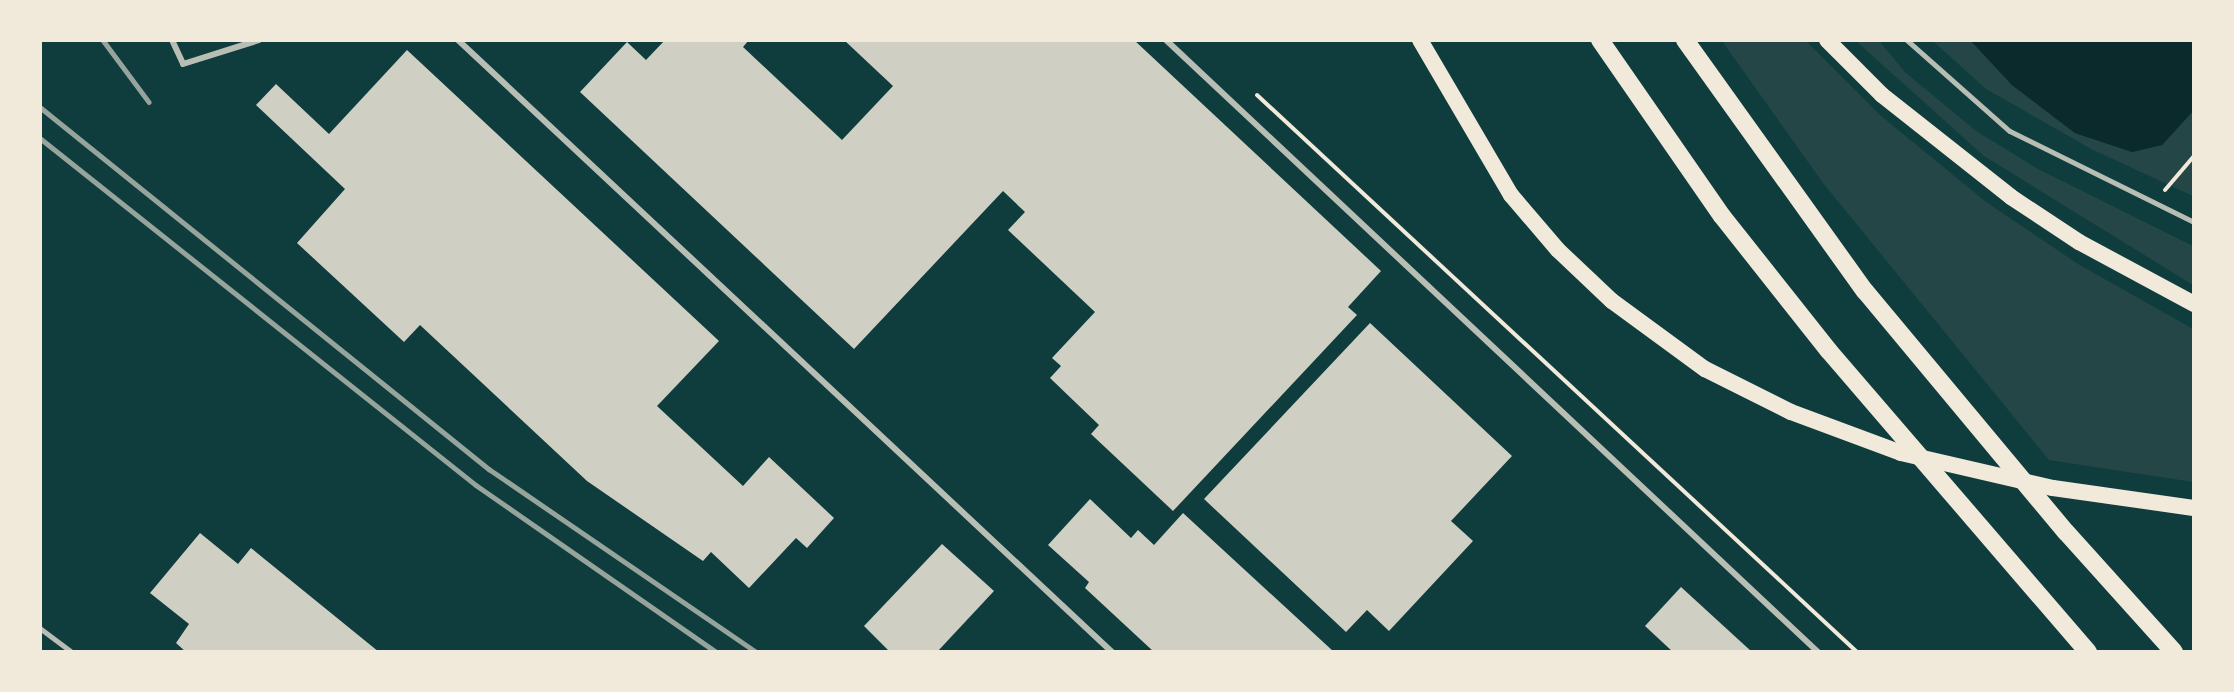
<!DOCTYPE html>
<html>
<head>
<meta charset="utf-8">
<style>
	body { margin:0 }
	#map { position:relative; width:2234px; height:692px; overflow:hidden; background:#0f3d3e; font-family:Ubuntu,sans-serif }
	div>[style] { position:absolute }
	.green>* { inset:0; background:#244646 }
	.water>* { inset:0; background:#0a2a2b }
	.building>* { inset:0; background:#cfcfc3 }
	.path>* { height:4px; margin:-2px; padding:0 2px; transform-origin:2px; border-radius:2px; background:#f1e9da }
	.service>* { height:4.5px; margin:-2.25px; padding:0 2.25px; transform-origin:2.25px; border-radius:2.25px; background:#b8beb3 }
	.minor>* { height:6px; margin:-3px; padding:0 3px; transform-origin:3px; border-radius:3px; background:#b8beb3 }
	.trunk>* { height:16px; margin:-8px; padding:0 8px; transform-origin:8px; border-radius:8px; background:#f1e9da }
	.motorway>* { height:18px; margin:-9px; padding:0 9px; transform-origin:9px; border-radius:9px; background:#f1e9da }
	.rail>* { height:4.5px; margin:-2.25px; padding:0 2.25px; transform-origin:2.25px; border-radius:2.25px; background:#97a49c }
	span { translate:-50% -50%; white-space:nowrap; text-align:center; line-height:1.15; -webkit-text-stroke:4.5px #f1e9da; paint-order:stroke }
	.frame { position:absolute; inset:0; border:42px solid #f1e9da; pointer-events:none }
</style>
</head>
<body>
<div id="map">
	<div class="green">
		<div style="clip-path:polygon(1722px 41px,1806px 41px,1880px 115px,1986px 202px,2078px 264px,2193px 329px,2193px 482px,2049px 460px,1823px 183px)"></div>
		<div style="clip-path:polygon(1856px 41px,1879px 41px,1906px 73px,1976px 131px,2038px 169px,2193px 246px,2193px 285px,1984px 156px)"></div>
		<div style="clip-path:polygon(1933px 41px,1971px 41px,2012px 85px,2075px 133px,2132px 152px,2162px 145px,2193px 111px,2193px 196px,2093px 150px,1986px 89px)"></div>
	</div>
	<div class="water">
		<div style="clip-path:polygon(1971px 41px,2193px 41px,2193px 111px,2162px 145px,2132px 152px,2075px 133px,2012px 85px)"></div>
	</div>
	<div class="building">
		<div style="clip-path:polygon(665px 40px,749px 40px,743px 47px,842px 140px,893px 86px,844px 40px,1134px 40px,1381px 271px,1348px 307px,1357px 315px,1173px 511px,1091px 434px,1099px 425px,1050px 378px,1061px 366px,1052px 358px,1095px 312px,1008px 230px,1025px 212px,1003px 191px,854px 349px,580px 92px,627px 42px,646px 60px)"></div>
		<div style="clip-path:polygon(407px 50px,719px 341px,657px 406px,743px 486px,769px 457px,834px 518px,807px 548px,796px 538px,749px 588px,711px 552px,703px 561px,587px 481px,420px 325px,404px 342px,297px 243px,345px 189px,256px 105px,276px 84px,329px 134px)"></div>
		<div style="clip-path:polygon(1370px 323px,1512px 456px,1451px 521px,1473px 541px,1389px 631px,1367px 610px,1346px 632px,1204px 499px)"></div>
		<div style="clip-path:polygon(1090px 499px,1131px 538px,1138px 530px,1154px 545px,1183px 513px,1334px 652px,1154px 652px,1085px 588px,1089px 582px,1048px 545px)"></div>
		<div style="clip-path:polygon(200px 533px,238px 564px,251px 548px,379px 652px,186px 652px,176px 643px,189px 624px,150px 593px)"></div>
		<div style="clip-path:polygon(942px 544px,994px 591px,937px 652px,890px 652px,864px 626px)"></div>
		<div style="clip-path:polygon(1681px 587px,1752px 652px,1673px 652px,1645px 626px)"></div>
	</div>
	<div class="path">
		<div style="left:1257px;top:95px;width:819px;rotate:42.87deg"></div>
		<div style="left:2165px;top:190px;width:45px;rotate:-49.5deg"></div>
	</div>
	<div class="service">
		<div style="left:1907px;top:40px;width:137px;rotate:41.5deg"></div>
		<div style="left:2010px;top:131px;width:205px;rotate:26.3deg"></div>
		<div style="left:40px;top:628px;width:40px;rotate:37deg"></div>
	</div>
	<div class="minor">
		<div style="left:172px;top:40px;width:26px;rotate:65deg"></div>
		<div style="left:183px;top:64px;width:80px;rotate:-17.5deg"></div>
		<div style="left:458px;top:40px;width:896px;rotate:43.1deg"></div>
		<div style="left:1166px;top:40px;width:894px;rotate:43.19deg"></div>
	</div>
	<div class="trunk">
		<div style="left:1420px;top:40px;width:180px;rotate:59.6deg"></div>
		<div style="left:1511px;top:195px;width:72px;rotate:49.5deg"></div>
		<div style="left:1558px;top:250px;width:74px;rotate:43.4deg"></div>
		<div style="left:1612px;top:301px;width:115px;rotate:36.2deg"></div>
		<div style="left:1705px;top:369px;width:96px;rotate:26.6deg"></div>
		<div style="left:1791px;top:412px;width:117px;rotate:20.4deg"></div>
		<div style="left:1901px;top:453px;width:156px;rotate:13deg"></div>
		<div style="left:2053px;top:488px;width:142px;rotate:8.1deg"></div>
		<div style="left:1827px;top:40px;width:78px;rotate:45deg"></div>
		<div style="left:1882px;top:95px;width:164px;rotate:38.3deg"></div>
		<div style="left:2011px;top:197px;width:82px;rotate:33.5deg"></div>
		<div style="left:2079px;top:242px;width:131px;rotate:28.3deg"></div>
	</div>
	<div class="motorway">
		<div style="left:1600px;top:40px;width:214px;rotate:55.3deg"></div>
		<div style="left:1722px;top:216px;width:172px;rotate:51.6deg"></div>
		<div style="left:1829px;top:351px;width:397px;rotate:49.3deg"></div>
		<div style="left:1685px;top:40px;width:309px;rotate:54.4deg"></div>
		<div style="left:1865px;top:291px;width:314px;rotate:50.2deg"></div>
		<div style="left:2066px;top:532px;width:161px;rotate:48deg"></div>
	</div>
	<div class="rail">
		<div style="left:103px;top:40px;width:77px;rotate:53.4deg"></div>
		<div style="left:40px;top:107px;width:577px;rotate:38.88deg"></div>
		<div style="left:489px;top:469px;width:324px;rotate:34.4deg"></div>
		<div style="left:40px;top:138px;width:557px;rotate:38.52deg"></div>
		<div style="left:476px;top:485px;width:292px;rotate:34.8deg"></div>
	</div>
	<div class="frame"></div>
</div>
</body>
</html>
